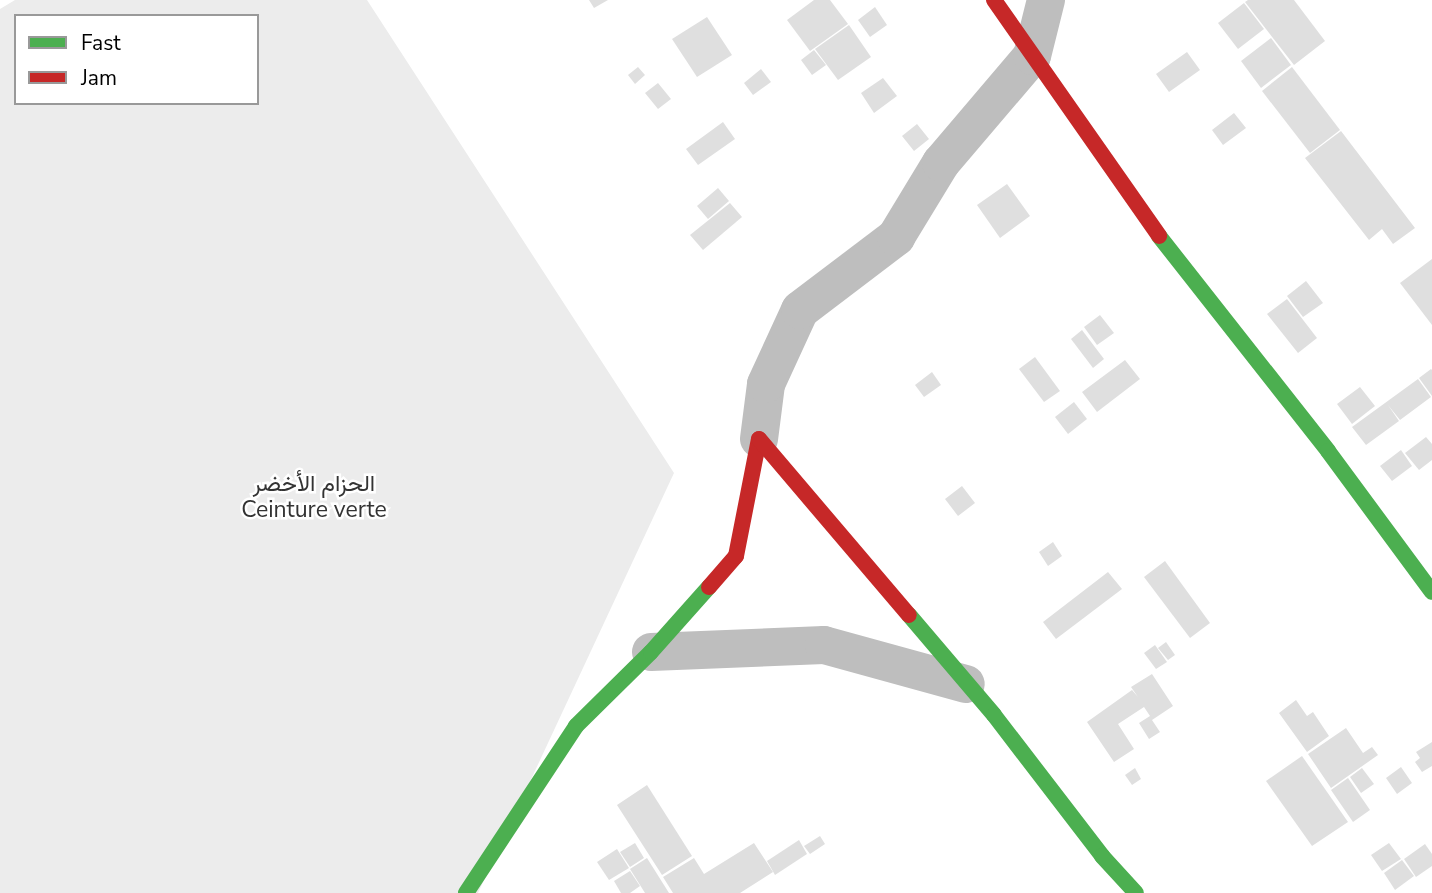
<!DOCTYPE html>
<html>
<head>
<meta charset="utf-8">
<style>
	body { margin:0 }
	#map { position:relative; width:1432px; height:893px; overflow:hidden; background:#fff; font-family:"Nunito Sans",Vazirmatn,sans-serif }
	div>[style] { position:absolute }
	.green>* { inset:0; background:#ececec }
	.building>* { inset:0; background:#dfdfdf }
	.street>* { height:38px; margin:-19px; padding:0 19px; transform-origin:19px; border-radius:19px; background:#bebebe }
	.fast>* { height:16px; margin:-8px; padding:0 8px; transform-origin:8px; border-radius:8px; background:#4caf50 }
	.jam>* { height:16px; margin:-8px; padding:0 8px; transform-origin:8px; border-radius:8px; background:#c62828 }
	span { translate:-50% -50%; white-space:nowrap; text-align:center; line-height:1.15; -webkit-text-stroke:5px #fff; paint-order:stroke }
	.park-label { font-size:23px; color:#333 }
	.legend { position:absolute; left:14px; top:14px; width:245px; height:91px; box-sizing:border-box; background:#fff; border:2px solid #999; margin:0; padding:9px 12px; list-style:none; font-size:21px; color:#000 }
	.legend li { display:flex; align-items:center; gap:14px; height:35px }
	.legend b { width:35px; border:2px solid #999 }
</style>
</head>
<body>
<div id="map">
	<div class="green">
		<div style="clip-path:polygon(evenodd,15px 0,367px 0,674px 473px,478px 893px,0 893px,0 9px,15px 0,16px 16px,257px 16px,257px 103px,16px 103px,16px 16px)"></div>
	</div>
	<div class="building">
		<div style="clip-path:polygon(589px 0,608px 0,594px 8px)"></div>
		<div style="clip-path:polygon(814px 0,830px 0,848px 24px,810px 51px,787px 20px)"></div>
		<div style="clip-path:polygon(1248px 0,1294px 0,1325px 41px,1294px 65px,1245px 2px)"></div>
		<div style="clip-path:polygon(1244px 3px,1264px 29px,1238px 49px,1218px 23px)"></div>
		<div style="clip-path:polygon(875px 7px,887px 25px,870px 37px,858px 20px)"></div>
		<div style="clip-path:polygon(707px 17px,732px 55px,697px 77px,672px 39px)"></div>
		<div style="clip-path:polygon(849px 25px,871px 57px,838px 80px,815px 49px)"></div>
		<div style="clip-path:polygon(1271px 38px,1291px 65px,1261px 88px,1241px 61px)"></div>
		<div style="clip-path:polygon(814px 50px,826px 65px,812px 75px,801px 60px)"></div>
		<div style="clip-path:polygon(1187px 52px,1200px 70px,1169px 92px,1156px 74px)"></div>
		<div style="clip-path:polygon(638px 67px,645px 75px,635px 84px,628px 75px)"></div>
		<div style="clip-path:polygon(1292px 67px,1340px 130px,1310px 153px,1262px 91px)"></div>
		<div style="clip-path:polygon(761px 69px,771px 82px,753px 95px,744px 83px)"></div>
		<div style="clip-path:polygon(883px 78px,897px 96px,874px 113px,861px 93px)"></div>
		<div style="clip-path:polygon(658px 83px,671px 99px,658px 109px,645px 93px)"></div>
		<div style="clip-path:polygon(1234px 113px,1246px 128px,1223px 145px,1212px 130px)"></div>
		<div style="clip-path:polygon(723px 122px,735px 139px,698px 165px,686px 149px)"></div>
		<div style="clip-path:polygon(917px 124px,929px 139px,914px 151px,902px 136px)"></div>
		<div style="clip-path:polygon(1341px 131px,1415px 228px,1393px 244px,1382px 229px,1369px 240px,1305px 158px)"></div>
		<div style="clip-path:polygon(1007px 184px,1030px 216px,1000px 238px,977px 205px)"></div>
		<div style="clip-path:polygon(718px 188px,729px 201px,708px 219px,697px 206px)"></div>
		<div style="clip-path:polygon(730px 203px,742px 217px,703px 250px,690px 235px)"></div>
		<div style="clip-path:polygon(1432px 259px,1432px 325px,1400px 283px)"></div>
		<div style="clip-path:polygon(1306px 281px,1323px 303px,1303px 317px,1287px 296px)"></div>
		<div style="clip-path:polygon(1287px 299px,1317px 338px,1298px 353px,1267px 314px)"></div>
		<div style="clip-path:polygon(1100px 315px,1114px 333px,1097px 345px,1084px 327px)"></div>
		<div style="clip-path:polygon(1082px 330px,1104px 359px,1093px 368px,1071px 339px)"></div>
		<div style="clip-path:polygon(1035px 357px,1060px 391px,1044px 402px,1019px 369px)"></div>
		<div style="clip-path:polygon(1125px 360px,1140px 379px,1097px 412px,1082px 392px)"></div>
		<div style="clip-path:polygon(1431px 369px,1432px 370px,1432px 396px,1419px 378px)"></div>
		<div style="clip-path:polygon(932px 372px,941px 385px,924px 397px,915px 385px)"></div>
		<div style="clip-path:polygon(1418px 379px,1431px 397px,1400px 420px,1388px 405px,1399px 421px,1366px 445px,1352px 427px)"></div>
		<div style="clip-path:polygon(1360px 387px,1375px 406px,1352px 424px,1337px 404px)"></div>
		<div style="clip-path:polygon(1074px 402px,1087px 419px,1068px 434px,1055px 417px)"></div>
		<div style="clip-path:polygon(1426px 437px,1432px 444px,1432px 460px,1419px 470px,1405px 453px)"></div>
		<div style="clip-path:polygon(1401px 450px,1412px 466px,1392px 481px,1380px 466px)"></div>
		<div style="clip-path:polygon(962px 486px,975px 503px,958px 516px,945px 499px)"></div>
		<div style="clip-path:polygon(1053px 542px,1062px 556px,1048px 566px,1039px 552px)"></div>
		<div style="clip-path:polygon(1165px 561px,1210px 623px,1190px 638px,1144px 577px)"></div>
		<div style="clip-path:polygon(1108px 572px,1122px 589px,1056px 639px,1043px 622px)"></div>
		<div style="clip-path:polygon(1166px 642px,1175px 655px,1168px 660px,1158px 648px)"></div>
		<div style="clip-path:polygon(1155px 645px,1167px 662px,1156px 669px,1144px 653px)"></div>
		<div style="clip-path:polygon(1152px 674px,1173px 706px,1152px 720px,1160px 732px,1149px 739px,1139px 723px,1150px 716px,1144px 707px,1118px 724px,1134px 749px,1114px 762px,1087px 722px,1132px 690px,1138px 697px,1131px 687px)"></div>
		<div style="clip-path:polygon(1296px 700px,1307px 716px,1313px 712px,1329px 736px,1307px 752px,1279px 713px)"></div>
		<div style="clip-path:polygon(1346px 728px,1363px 753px,1372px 747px,1378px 755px,1331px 788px,1308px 754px)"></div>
		<div style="clip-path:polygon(1432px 742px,1432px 766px,1422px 772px,1415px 762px,1420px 758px,1416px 752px)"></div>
		<div style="clip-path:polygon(1302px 756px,1348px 822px,1312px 846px,1266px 781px)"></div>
		<div style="clip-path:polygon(1401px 767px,1412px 783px,1397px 794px,1386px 778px)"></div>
		<div style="clip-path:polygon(1135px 768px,1141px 779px,1132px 785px,1125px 775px)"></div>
		<div style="clip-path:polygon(1362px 768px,1374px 784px,1361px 793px,1350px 777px)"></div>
		<div style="clip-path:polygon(1348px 778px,1370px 810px,1353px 822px,1331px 790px)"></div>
		<div style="clip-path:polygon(647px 785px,692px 856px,662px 875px,617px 805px)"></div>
		<div style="clip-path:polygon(820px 836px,825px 844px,810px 854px,804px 846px)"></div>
		<div style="clip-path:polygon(799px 840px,807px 854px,775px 875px,767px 861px)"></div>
		<div style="clip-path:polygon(635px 843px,644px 858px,630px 867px,620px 852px)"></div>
		<div style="clip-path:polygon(754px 843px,773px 872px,740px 893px,673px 893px,663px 877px,694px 858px,704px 874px)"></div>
		<div style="clip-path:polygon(1389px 843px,1401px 859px,1382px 871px,1371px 855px)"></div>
		<div style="clip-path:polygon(1425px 844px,1432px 854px,1432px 866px,1416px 877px,1404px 859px)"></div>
		<div style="clip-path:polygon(617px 849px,629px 868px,609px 880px,597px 862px)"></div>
		<div style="clip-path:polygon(647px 858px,669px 893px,645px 893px,630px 869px)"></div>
		<div style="clip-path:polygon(1402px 860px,1414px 876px,1395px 890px,1384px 873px)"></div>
		<div style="clip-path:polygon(630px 871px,640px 886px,630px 893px,621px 893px,614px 881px)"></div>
	</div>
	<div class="street">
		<div style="left:759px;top:439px;width:55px;rotate:-82.7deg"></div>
		<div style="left:766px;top:384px;width:81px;rotate:-65.3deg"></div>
		<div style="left:800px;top:310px;width:121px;rotate:-37.2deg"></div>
		<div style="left:896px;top:237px;width:87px;rotate:-58.7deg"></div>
		<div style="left:941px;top:163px;width:140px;rotate:-49.6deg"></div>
		<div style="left:1032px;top:56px;width:58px;rotate:-76deg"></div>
		<div style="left:651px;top:652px;width:173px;rotate:-2.3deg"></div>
		<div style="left:824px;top:645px;width:147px;rotate:15.4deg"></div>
	</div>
	<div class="fast">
		<div style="left:1159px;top:236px;width:273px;rotate:51.8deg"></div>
		<div style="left:1328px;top:451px;width:175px;rotate:53.6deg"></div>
		<div style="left:909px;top:615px;width:131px;rotate:49.6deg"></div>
		<div style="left:994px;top:715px;width:178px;rotate:52.5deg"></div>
		<div style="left:1102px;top:856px;width:50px;rotate:47.4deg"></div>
		<div style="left:466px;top:893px;width:200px;rotate:-56.6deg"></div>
		<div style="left:576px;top:726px;width:105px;rotate:-44.6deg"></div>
		<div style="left:651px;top:652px;width:87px;rotate:-48.3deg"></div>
	</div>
	<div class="jam">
		<div style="left:994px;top:0;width:288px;rotate:55deg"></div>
		<div style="left:709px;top:587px;width:41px;rotate:-48.9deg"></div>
		<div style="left:736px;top:556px;width:119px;rotate:-78.9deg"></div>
		<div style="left:759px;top:439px;width:231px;rotate:49.6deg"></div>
	</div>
	<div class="park-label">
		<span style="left:314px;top:497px">الحزام الأخضر<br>Ceinture verte</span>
	</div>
	<ul class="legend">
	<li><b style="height:9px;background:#4caf50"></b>Fast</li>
	<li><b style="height:9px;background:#c62828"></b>Jam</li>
	</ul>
</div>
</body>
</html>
